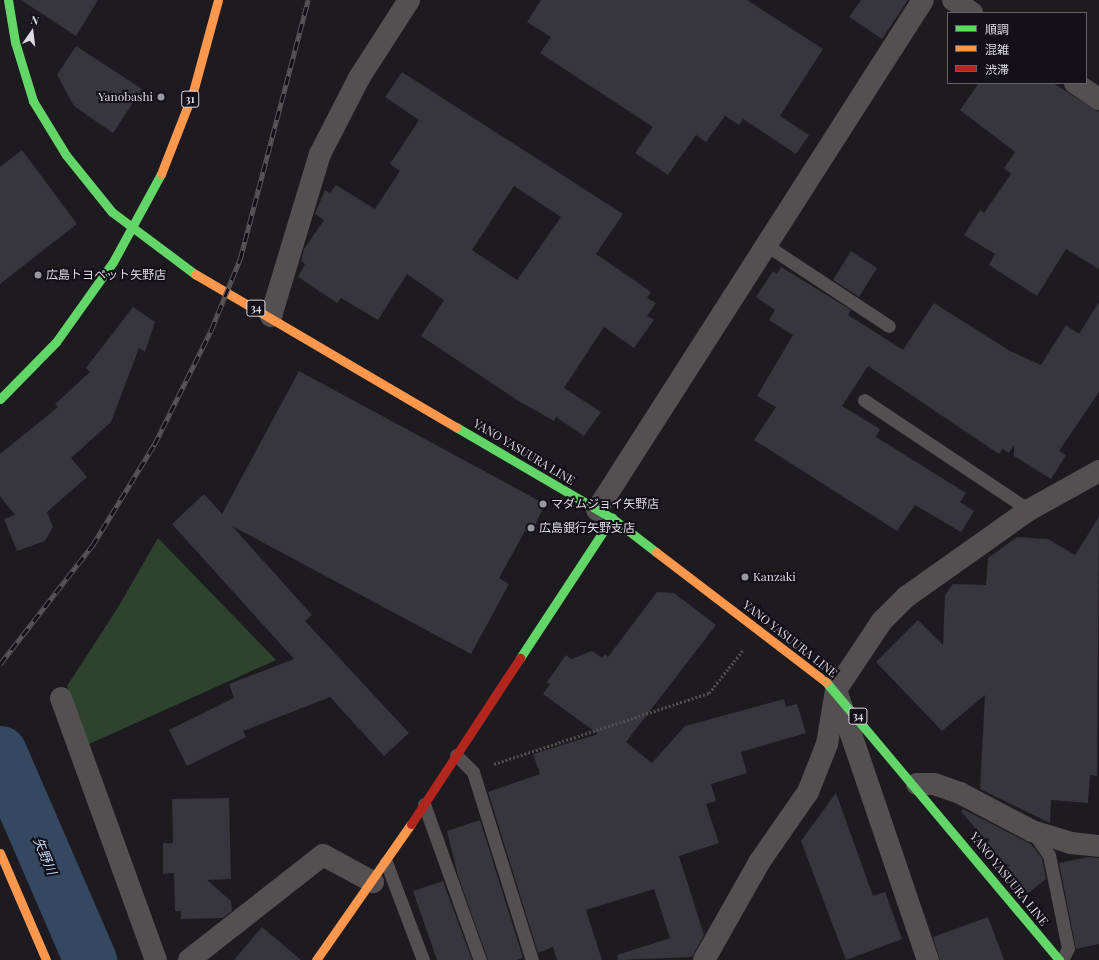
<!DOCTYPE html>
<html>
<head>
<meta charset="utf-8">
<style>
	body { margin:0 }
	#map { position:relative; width:1099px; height:960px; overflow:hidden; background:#1d1b20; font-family:"Playfair Display","Noto Sans JP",serif }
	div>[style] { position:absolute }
	.green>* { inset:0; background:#2d432e }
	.river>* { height:53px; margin:-26.5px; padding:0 26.5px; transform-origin:26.5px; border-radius:26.5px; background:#354862 }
	.building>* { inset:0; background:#37353d }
	.path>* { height:2.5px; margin-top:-1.25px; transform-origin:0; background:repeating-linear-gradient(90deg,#534f50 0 2px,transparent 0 4px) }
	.lane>* { height:13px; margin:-6.5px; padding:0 6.5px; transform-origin:6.5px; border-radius:6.5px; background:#544f51 }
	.street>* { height:22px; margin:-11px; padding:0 11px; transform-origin:11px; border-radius:11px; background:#544f51 }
	.fast>* { height:9px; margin:-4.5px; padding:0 4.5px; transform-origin:4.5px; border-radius:4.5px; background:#63d668 }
	.slow>* { height:9px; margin:-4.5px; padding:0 4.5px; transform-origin:4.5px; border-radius:4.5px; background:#ff974d }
	.jam>* { height:9px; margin:-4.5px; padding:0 4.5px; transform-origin:4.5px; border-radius:4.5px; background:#b3261e }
	.rail>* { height:4.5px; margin-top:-2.25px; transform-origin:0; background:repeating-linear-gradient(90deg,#131019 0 9px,#585556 0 18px); box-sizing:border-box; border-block:1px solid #585556 }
	.dots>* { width:11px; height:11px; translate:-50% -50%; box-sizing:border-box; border:2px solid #131019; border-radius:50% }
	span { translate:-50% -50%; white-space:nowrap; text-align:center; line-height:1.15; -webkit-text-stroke:4px #131019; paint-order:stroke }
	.shield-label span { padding:1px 3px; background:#131019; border:1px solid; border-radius:3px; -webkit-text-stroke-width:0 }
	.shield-label { font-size:11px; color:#dedce3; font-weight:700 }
	.poi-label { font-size:12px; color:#dedce3 }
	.right { translate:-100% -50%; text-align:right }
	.left { translate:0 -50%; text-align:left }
	.street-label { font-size:12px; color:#dedce3 }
	.water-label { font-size:13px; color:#c2daf9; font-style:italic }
	.legend { position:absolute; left:947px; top:12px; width:140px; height:72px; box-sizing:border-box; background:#131019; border:1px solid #64626a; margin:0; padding:5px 7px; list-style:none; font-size:12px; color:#dedce3 }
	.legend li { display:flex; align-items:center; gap:8px; height:20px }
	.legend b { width:20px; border:1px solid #64626a }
	.north { position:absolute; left:12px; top:12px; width:40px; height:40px; -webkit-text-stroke:3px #131019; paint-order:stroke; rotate:14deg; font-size:11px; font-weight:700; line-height:16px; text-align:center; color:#dedce3 }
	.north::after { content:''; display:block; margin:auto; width:14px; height:18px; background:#dedce3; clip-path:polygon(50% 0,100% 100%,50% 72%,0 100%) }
</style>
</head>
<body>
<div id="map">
	<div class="green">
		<div style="clip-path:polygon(158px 538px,276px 660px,89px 744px,67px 686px,117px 609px)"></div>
	</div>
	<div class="river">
		<div style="left:0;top:752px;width:227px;rotate:66.6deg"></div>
	</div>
	<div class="building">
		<div style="clip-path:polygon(21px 0,98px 0,76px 36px)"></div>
		<div style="clip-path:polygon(541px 0,747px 0,823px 49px,780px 116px,809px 135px,796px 154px,743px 119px,739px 125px,725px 116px,706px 142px,696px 135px,668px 175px,635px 153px,653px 127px,540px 53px,551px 37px,527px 22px)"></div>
		<div style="clip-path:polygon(861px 0,908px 0,882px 39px,849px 17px)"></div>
		<div style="clip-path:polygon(76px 46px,142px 89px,113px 133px,74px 106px,57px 75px)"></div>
		<div style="clip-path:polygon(evenodd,402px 72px,623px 214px,596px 254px,651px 292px,647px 298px,656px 303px,647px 316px,654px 320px,634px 348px,604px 327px,564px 388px,601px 412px,584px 436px,556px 417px,554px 421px,517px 400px,421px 336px,444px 300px,407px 274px,378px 320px,341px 298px,337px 303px,298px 277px,305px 264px,301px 261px,304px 249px,324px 220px,315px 214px,325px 190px,330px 193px,336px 185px,375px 209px,400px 171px,390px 164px,419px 120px,385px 97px,402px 72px,514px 186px,561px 217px,517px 280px,472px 250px,514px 186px)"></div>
		<div style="clip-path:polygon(979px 83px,1053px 83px,1099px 112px,1099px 269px,1066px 249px,1037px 296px,989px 265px,995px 254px,964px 235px,980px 210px,984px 213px,1011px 174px,1004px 168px,1015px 152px,960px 110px)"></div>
		<div style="clip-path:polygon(22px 150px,77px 224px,0 284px,0 167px)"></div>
		<div style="clip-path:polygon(851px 251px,877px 268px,859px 297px,833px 280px)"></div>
		<div style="clip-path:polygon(781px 267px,851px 310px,848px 315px,903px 350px,934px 303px,1010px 351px,1041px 365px,1066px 325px,1079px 334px,1099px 302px,1099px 392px,1059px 451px,1066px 455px,1051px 479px,1014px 456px,1014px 445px,1009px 453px,1003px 449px,999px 454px,868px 366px,842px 406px,880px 429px,876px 437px,966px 493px,960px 502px,974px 511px,961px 532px,915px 505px,897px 531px,754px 440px,776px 407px,757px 396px,793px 335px,769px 320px,775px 310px,756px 297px,773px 271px,777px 274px)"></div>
		<div style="clip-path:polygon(133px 307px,155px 322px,145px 352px,139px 348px,111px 422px,71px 458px,87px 477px,47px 512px,53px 527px,45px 541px,17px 551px,4px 519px,15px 515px,0 496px,0 454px,58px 407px,55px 404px,90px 372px,86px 368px)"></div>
		<div style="clip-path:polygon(299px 371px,545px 504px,531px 534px,525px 531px,499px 578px,509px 584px,471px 654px,232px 526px,312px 615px,305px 621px,409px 733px,384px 756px,330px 697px,243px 731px,246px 737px,187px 766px,169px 730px,234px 698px,229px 684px,294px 659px,172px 524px,204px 494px,222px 514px)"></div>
		<div style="clip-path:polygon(1099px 517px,1097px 776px,1090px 775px,1088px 803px,1051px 800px,1050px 823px,980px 789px,985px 695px,942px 731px,876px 662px,918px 620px,943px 645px,945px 595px,953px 584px,986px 585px,988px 558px,1017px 537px,1048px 539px,1075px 555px)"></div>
		<div style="clip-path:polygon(657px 592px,674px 593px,716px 625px,626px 742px,652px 763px,685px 726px,784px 699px,786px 707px,797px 704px,806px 733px,741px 752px,747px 773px,711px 784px,716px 801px,706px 804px,719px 843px,679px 856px,704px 935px,692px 957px,618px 960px,617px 955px,670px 938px,654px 889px,586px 910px,602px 960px,557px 960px,553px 947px,538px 953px,488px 792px,540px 774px,533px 754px,598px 734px,543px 694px,550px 684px,547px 682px,566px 655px,571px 659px,592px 651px,602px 658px,605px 654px,608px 657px)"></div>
		<div style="clip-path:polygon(836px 793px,873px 896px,885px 892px,902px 939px,846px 960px,801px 841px)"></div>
		<div style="clip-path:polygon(229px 798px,231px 879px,207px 880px,231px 901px,232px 911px,223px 918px,181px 919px,181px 911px,175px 911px,174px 873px,163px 874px,163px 843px,173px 843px,172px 799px)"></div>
		<div style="clip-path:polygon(963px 809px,1031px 844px,1042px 858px,1046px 879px,1028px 893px,961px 811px)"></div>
		<div style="clip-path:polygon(480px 820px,523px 958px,516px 960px,488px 960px,458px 876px,447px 831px)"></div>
		<div style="clip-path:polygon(1088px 857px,1099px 858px,1099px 944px,1076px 949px,1059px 863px)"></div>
		<div style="clip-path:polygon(443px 881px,472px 960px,437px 960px,413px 891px)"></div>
		<div style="clip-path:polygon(988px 917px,1004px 960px,940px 960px,933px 937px)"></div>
		<div style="clip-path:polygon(262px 927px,301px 960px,234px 960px)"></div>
	</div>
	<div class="path">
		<div style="left:494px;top:764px;width:226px;rotate:-18.3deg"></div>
		<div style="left:709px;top:693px;width:55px;rotate:-51.7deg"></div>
	</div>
	<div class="lane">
		<div style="left:766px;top:245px;width:147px;rotate:33.4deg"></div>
		<div style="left:864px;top:400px;width:198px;rotate:33.7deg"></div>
		<div style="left:456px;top:755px;width:24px;rotate:45deg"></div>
		<div style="left:473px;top:772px;width:197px;rotate:72.6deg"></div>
		<div style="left:424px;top:804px;width:166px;rotate:70.3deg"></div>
		<div style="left:1032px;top:831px;width:29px;rotate:55deg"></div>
		<div style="left:1049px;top:855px;width:95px;rotate:78.5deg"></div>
		<div style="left:1068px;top:948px;width:13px;rotate:117deg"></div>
		<div style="left:386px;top:862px;width:105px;rotate:69.3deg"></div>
	</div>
	<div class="street">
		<div style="left:953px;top:0;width:23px;rotate:34deg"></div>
		<div style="left:1075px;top:83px;width:29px;rotate:34deg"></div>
		<div style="left:271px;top:316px;width:169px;rotate:-73.2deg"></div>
		<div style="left:320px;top:154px;width:85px;rotate:-62.8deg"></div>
		<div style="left:359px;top:78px;width:93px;rotate:-57.3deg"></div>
		<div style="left:597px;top:510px;width:605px;rotate:-57.41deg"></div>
		<div style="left:837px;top:693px;width:282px;rotate:71.2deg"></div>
		<div style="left:61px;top:698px;width:279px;rotate:70.1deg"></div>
		<div style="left:917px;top:784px;width:17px"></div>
		<div style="left:934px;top:784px;width:28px;rotate:19deg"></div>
		<div style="left:960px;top:793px;width:81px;rotate:27.8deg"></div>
		<div style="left:1032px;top:831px;width:41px;rotate:17.1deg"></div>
		<div style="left:1071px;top:843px;width:28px;rotate:6deg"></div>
		<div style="left:189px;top:960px;width:170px;rotate:-38.1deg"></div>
		<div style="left:323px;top:855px;width:57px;rotate:28.4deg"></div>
		<div style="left:704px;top:960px;width:114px;rotate:-60.5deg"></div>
		<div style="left:760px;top:861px;width:84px;rotate:-55.2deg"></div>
		<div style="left:808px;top:792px;width:52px;rotate:-68.4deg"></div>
		<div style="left:827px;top:744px;width:55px;rotate:-80.5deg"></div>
		<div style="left:836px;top:690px;width:83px;rotate:-56.3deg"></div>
		<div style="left:882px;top:621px;width:34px;rotate:-45deg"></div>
		<div style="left:906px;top:597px;width:151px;rotate:-35.3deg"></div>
		<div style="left:1029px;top:510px;width:80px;rotate:-29.1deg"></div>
	</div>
	<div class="fast">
		<div style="left:8px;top:0;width:43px;rotate:80.5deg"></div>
		<div style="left:15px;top:42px;width:62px;rotate:73deg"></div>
		<div style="left:33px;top:101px;width:63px;rotate:58.6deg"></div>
		<div style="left:66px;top:155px;width:73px;rotate:51.1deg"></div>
		<div style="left:112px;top:212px;width:104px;rotate:36.8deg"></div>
		<div style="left:0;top:399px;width:80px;rotate:-45.5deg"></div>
		<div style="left:56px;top:342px;width:98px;rotate:-54.5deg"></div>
		<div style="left:113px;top:262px;width:100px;rotate:-61.4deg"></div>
		<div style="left:456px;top:427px;width:181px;rotate:30.3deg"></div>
		<div style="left:612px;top:518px;width:56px;rotate:37.7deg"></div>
		<div style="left:520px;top:658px;width:168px;rotate:-56.7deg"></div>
		<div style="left:826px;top:682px;width:363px;rotate:50deg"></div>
	</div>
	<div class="slow">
		<div style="left:161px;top:174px;width:88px;rotate:-68.7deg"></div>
		<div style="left:193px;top:92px;width:95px;rotate:-74.8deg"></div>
		<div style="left:195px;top:274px;width:303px;rotate:30.4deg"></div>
		<div style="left:656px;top:552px;width:214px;rotate:37.4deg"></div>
		<div style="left:0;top:853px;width:116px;rotate:66.7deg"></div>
		<div style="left:316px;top:960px;width:166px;rotate:-55.1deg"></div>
	</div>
	<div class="jam">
		<div style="left:411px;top:824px;width:199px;rotate:-56.7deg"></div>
	</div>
	<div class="rail">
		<div style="left:0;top:664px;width:150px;rotate:-52.1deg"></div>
		<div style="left:92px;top:546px;width:119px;rotate:-58.5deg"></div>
		<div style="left:154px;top:445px;width:128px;rotate:-63.6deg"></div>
		<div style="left:211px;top:330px;width:77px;rotate:-67.8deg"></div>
		<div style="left:240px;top:259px;width:268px;rotate:-75.3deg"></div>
	</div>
	<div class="dots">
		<div style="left:161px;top:97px;background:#9a989f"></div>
		<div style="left:38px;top:275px;background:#9a989f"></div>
		<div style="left:543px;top:504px;background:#9a989f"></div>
		<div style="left:531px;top:528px;background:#9a989f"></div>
		<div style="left:745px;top:577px;background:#9a989f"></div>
	</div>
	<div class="shield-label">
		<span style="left:190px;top:99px">31</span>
		<span style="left:256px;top:308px">34</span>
		<span style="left:858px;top:716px">34</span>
	</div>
	<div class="poi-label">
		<span class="right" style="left:153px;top:97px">Yanobashi</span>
		<span class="left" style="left:46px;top:275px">広島トヨペット矢野店</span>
		<span class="left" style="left:551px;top:504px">マダムジョイ矢野店</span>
		<span class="left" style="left:539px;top:528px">広島銀行矢野支店</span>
		<span class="left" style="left:753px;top:577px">Kanzaki</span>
	</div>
	<div class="street-label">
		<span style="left:524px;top:452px;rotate:31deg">YANO YASUURA LINE</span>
		<span style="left:790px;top:639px;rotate:38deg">YANO YASUURA LINE</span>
		<span style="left:1009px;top:879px;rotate:51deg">YANO YASUURA LINE</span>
	</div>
	<div class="water-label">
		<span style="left:45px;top:856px;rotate:67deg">矢野川</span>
	</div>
	<ul class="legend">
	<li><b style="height:5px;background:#63d668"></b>順調</li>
	<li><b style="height:5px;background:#ff974d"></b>混雑</li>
	<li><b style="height:5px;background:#b3261e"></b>渋滞</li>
	</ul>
	<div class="north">N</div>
</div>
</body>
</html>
